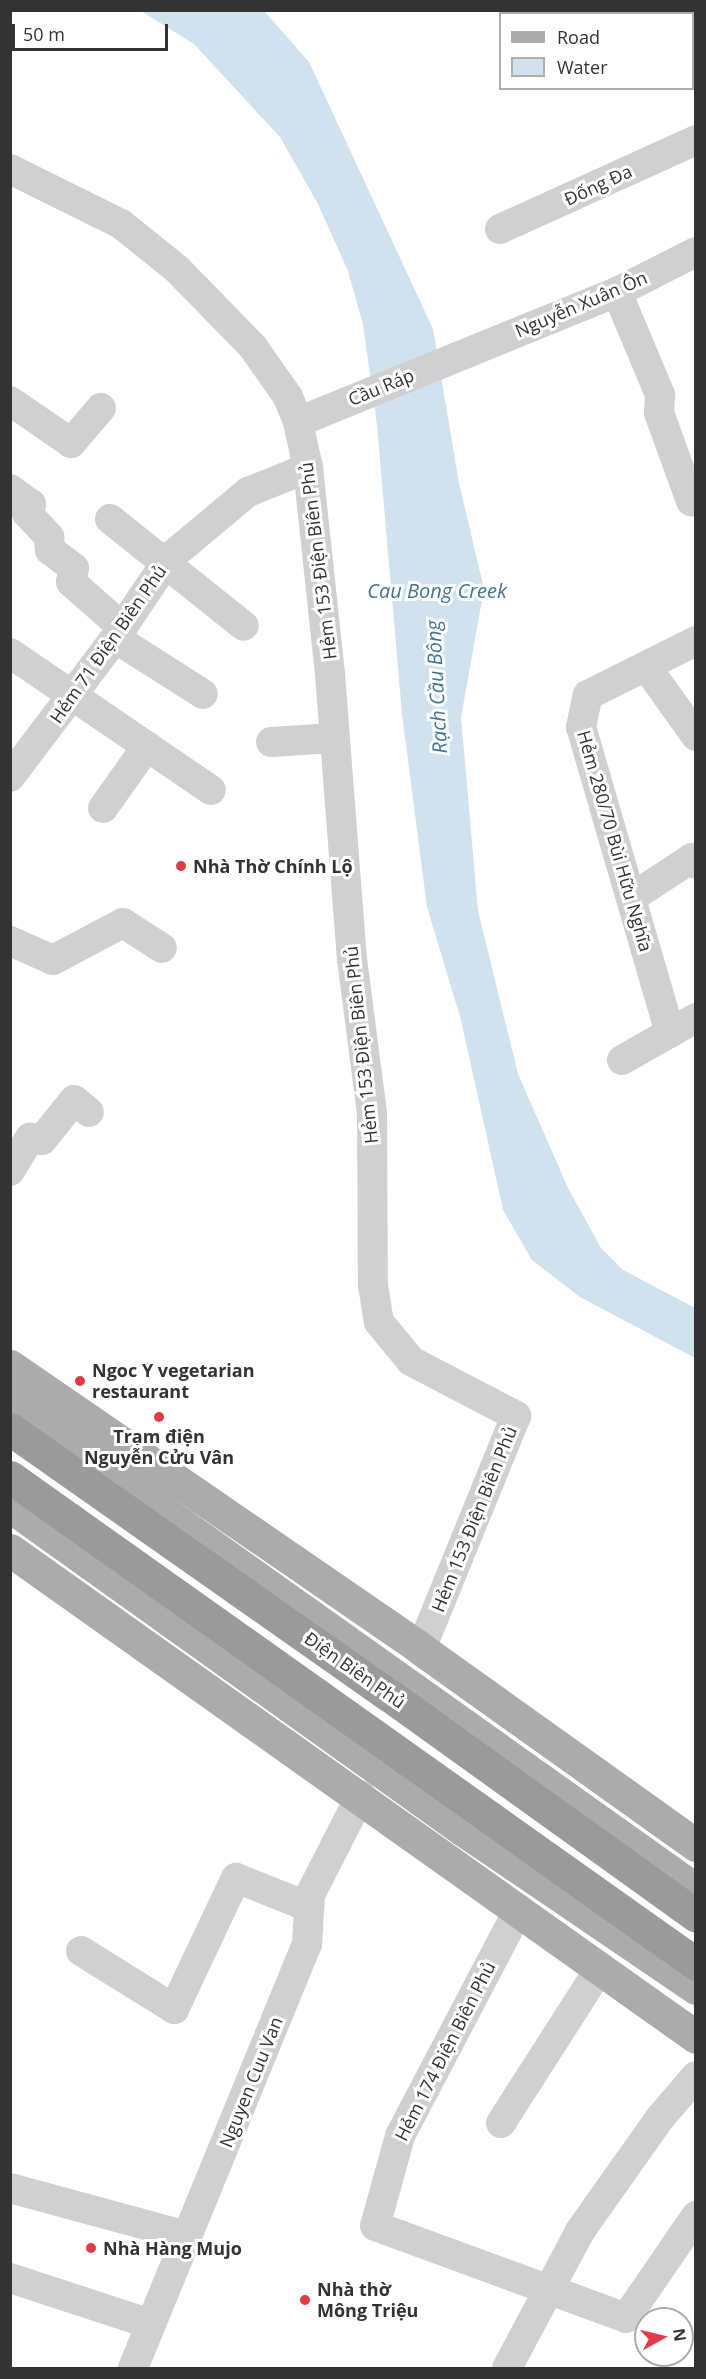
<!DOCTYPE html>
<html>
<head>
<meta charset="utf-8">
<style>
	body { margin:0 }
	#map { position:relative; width:706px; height:2379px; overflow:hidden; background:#fff; font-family:"Open Sans",sans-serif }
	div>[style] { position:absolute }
	.water>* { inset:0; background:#cfe2ee }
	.minor>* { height:30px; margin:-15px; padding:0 15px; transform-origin:15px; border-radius:15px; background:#d0d0d0 }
	.major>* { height:33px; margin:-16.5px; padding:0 16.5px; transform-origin:16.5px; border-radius:16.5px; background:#ababab }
	.highway>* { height:33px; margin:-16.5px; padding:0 16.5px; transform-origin:16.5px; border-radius:16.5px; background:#9a9a9a }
	.dots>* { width:16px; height:16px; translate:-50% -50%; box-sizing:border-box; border:3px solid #fff; border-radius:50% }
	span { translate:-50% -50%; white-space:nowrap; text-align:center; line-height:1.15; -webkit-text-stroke:6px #fff; paint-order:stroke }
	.street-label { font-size:18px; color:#333 }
	.poi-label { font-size:18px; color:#333; font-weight:700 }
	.left { translate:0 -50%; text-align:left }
	.water-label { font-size:20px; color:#3f7597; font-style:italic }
	.frame { position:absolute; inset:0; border:12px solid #333; pointer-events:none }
	.legend { position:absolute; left:499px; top:12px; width:195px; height:78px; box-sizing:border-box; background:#fff; border:2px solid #adadad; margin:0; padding:8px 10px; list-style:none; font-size:18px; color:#333 }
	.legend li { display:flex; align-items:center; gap:12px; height:30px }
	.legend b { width:30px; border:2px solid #adadad }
	.north { position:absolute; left:634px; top:2307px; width:60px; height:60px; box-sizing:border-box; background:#fff; border:2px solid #adadad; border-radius:50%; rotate:82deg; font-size:16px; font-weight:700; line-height:24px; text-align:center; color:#333 }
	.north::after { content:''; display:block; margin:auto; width:21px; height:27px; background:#e63946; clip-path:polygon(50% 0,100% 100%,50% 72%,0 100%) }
	.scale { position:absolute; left:12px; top:24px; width:156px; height:27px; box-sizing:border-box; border:3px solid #333; border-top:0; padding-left:8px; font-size:18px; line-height:21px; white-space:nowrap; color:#333; -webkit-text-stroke:4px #fff; paint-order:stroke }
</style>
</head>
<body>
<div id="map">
	<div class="water">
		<div style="clip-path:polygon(141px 11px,264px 11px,309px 62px,433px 329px,459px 483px,484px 589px,461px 717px,478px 911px,518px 1074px,568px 1188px,601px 1248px,623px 1270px,695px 1308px,695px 1358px,580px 1297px,532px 1260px,503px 1210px,461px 1020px,427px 907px,402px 714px,377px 425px,363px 324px,348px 271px,318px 204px,280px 137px,194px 44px)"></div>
	</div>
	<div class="minor">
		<div style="left:683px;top:10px;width:13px;rotate:13deg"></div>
		<div style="left:10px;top:169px;width:124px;rotate:26.4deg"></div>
		<div style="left:121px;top:224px;width:72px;rotate:38.8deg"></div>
		<div style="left:177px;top:269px;width:109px;rotate:45.7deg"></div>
		<div style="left:253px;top:347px;width:61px;rotate:55deg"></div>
		<div style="left:288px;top:397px;width:27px;rotate:68deg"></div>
		<div style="left:298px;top:422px;width:47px;rotate:77.7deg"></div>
		<div style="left:308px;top:468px;width:207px;rotate:83.9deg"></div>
		<div style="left:330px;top:674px;width:286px;rotate:85.6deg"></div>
		<div style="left:352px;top:959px;width:156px;rotate:82.6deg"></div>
		<div style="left:372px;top:1114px;width:171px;rotate:89.7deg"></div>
		<div style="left:373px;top:1285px;width:37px;rotate:81deg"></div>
		<div style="left:379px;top:1322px;width:50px;rotate:50.6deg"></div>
		<div style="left:411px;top:1361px;width:119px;rotate:27.6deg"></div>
		<div style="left:516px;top:1416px;width:252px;rotate:112.2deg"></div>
		<div style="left:500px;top:229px;width:215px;rotate:-24.4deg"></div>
		<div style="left:617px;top:292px;width:112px;rotate:67.3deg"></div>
		<div style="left:660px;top:395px;width:18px;rotate:93deg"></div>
		<div style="left:659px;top:413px;width:94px;rotate:70deg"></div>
		<div style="left:10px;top:401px;width:74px;rotate:34.5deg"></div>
		<div style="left:71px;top:443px;width:46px;rotate:-49.4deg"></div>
		<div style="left:298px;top:422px;width:344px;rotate:-22.2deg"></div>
		<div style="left:617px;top:292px;width:89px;rotate:-26.9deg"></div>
		<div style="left:10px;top:489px;width:26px;rotate:36deg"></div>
		<div style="left:31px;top:504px;width:10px;rotate:114deg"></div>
		<div style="left:27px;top:513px;width:33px;rotate:47deg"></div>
		<div style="left:49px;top:537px;width:13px;rotate:86deg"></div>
		<div style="left:50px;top:550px;width:30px;rotate:37deg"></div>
		<div style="left:74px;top:568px;width:14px;rotate:102deg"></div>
		<div style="left:71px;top:582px;width:68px;rotate:41.4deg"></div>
		<div style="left:110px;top:519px;width:171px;rotate:38.6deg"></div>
		<div style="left:115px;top:638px;width:104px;rotate:32.5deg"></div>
		<div style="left:10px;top:653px;width:243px;rotate:34.3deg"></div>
		<div style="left:646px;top:666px;width:86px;rotate:54.5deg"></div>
		<div style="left:271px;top:742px;width:63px;rotate:-3.6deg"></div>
		<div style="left:10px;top:777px;width:174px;rotate:-52.9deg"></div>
		<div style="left:115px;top:638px;width:97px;rotate:-56deg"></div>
		<div style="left:169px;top:558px;width:103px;rotate:-39.9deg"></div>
		<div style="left:248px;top:492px;width:65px;rotate:-21.8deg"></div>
		<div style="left:103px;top:808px;width:76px;rotate:-54.6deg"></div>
		<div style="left:631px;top:898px;width:73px;rotate:-33.3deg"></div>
		<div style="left:692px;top:858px;width:7px;rotate:56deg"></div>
		<div style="left:10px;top:941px;width:47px;rotate:23.8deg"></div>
		<div style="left:53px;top:960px;width:79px;rotate:-27.9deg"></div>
		<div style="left:123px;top:923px;width:46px;rotate:32.7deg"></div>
		<div style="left:670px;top:1033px;width:319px;rotate:-106.2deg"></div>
		<div style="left:581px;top:727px;width:33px;rotate:-78deg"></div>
		<div style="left:588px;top:695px;width:121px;rotate:-26.6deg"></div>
		<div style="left:622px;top:1060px;width:85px;rotate:-29.6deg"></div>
		<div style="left:10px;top:1171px;width:39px;rotate:-59deg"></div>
		<div style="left:30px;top:1138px;width:12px;rotate:9deg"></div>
		<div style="left:42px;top:1140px;width:51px;rotate:-51.3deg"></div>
		<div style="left:74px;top:1100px;width:19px;rotate:39deg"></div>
		<div style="left:519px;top:1909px;width:256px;rotate:117.7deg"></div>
		<div style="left:400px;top:2136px;width:93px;rotate:105.5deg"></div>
		<div style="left:375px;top:2226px;width:267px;rotate:20.1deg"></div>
		<div style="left:626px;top:2318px;width:124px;rotate:-55.5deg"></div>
		<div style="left:81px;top:1951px;width:110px;rotate:31.9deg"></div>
		<div style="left:174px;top:2009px;width:145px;rotate:-64.7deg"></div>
		<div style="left:236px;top:1878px;width:79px;rotate:21.7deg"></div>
		<div style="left:501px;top:2123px;width:184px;rotate:-57.4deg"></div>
		<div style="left:10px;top:2188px;width:183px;rotate:15.2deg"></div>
		<div style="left:10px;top:2278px;width:148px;rotate:18.1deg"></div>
		<div style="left:133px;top:2368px;width:458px;rotate:-67.7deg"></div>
		<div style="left:307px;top:1944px;width:49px;rotate:-86.5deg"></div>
		<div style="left:310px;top:1895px;width:112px;rotate:-63deg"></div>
		<div style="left:507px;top:2368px;width:155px;rotate:-61.9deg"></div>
		<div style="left:580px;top:2231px;width:138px;rotate:-54.7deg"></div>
		<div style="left:660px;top:2118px;width:55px;rotate:-49.4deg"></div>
	</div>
	<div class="major">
		<div style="left:10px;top:1366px;width:499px;rotate:34.5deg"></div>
		<div style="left:421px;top:1649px;width:338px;rotate:35.5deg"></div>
		<div style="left:10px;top:1402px;width:842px;rotate:35.43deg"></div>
		<div style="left:10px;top:1506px;width:556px;rotate:35.55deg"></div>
		<div style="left:462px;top:1829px;width:283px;rotate:34.2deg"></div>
		<div style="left:10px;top:1550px;width:841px;rotate:35.37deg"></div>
	</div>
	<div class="highway">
		<div style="left:10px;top:1429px;width:463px;rotate:35.1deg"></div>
		<div style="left:389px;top:1695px;width:378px;rotate:35.7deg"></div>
		<div style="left:10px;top:1477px;width:841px;rotate:35.37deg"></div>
	</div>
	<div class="dots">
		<div style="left:181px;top:866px;background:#e63946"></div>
		<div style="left:80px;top:1381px;background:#e63946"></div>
		<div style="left:159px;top:1417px;background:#e63946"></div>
		<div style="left:91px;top:2248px;background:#e63946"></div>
		<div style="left:305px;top:2300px;background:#e63946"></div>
	</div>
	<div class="street-label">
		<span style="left:598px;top:185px;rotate:-25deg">Đống Đa</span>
		<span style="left:581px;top:304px;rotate:-23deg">Nguyễn Xuân Ôn</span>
		<span style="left:381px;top:387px;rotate:-22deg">Cầu Ráp</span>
		<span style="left:318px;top:561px;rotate:-97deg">Hẻm 153 Điện Biên Phủ</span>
		<span style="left:108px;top:644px;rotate:-55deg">Hẻm 71 Điện Biên Phủ</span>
		<span style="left:615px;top:841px;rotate:74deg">Hẻm 280/70 Bùi Hữu Nghĩa</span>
		<span style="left:361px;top:1045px;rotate:-96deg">Hẻm 153 Điện Biên Phủ</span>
		<span style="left:474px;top:1519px;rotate:-68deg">Hẻm 153 Điện Biên Phủ</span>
		<span style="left:355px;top:1670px;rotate:35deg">Điện Biên Phủ</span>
		<span style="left:445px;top:2051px;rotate:-63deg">Hẻm 174 Điện Biên Phủ</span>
		<span style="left:251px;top:2082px;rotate:-68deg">Nguyen Cuu Van</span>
	</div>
	<div class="poi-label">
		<span class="left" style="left:193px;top:866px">Nhà Thờ Chính Lộ</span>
		<span class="left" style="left:92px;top:1381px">Ngoc Y vegetarian<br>restaurant</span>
		<span style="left:159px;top:1447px">Trạm điện<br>Nguyễn Cửu Vân</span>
		<span class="left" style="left:103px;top:2248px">Nhà Hàng Mujo</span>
		<span class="left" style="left:317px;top:2300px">Nhà thờ<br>Mông Triệu</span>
	</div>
	<div class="water-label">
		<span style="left:437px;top:590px">Cau Bong Creek</span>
		<span style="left:436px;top:687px;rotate:-93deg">Rạch Cầu Bông</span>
	</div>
	<div class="frame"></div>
	<ul class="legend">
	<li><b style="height:8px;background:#ababab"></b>Road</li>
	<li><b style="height:16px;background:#cfe2ee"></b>Water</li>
	</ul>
	<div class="north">N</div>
	<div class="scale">50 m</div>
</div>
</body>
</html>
